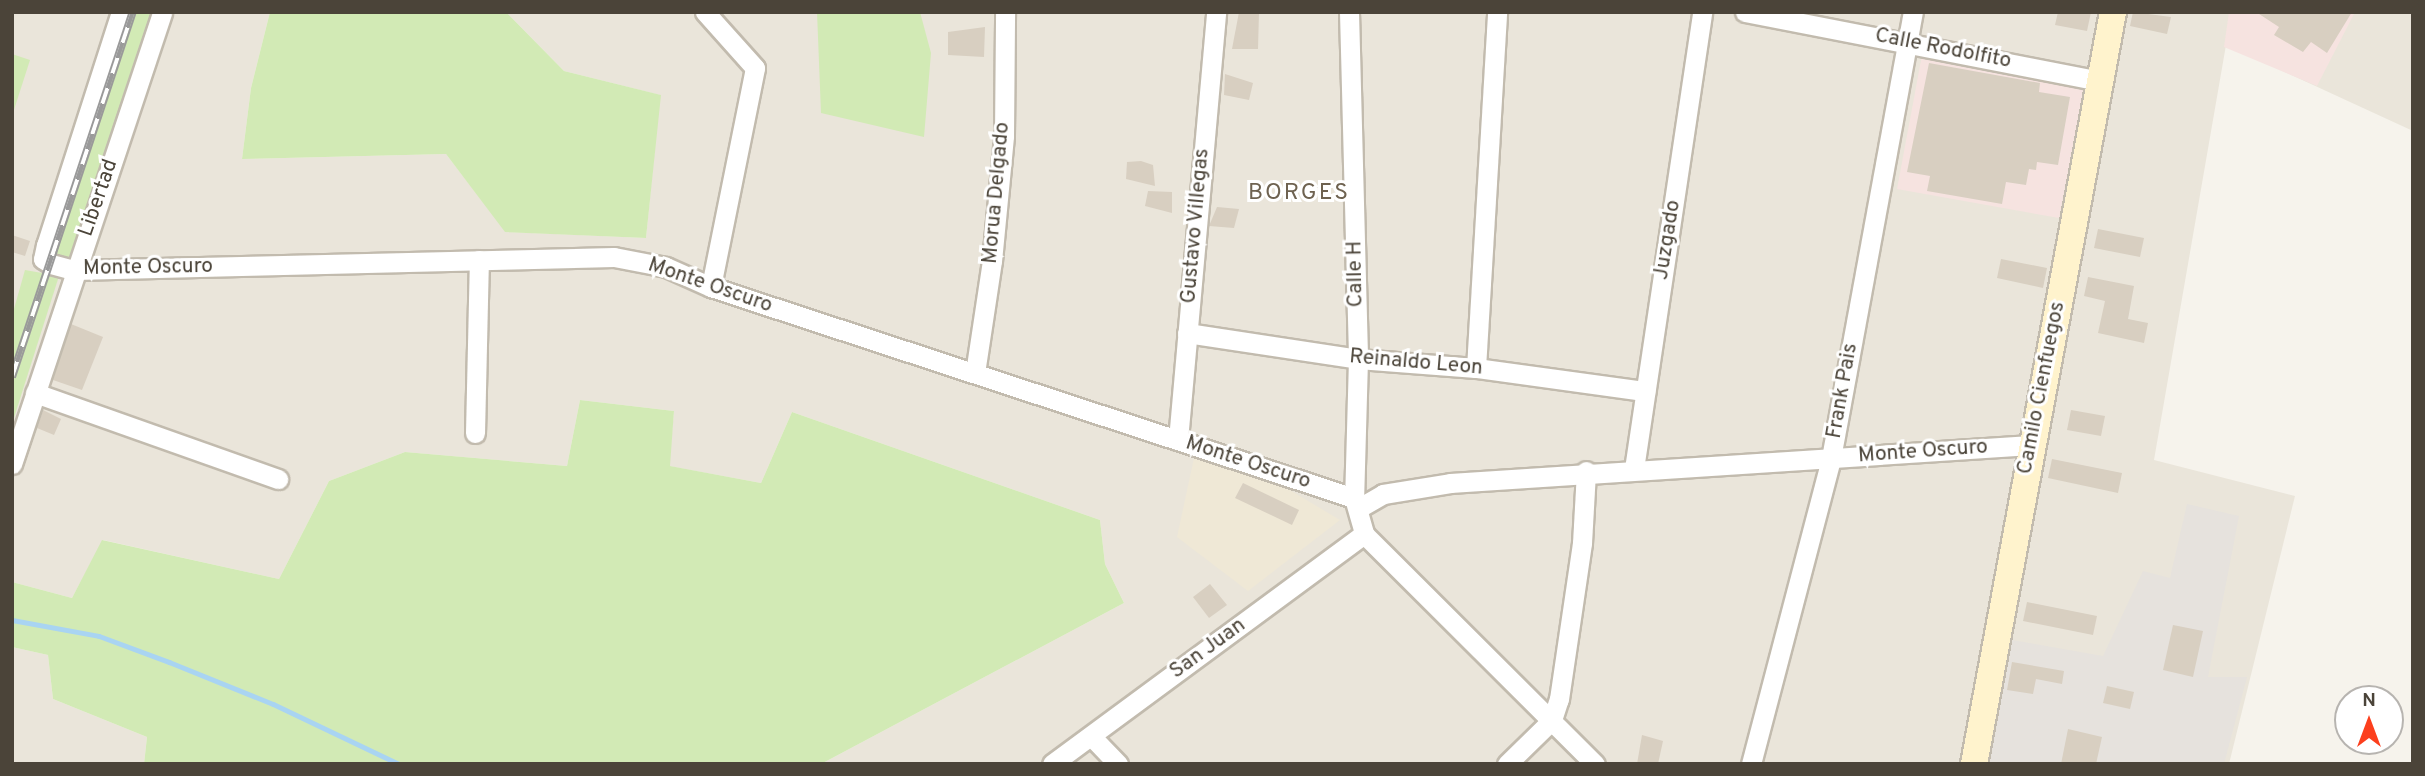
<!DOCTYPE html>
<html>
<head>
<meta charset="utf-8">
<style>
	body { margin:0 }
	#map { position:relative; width:2425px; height:776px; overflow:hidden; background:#f6f3ec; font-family:Overpass,sans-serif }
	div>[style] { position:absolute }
	.residential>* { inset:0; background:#eae5da }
	.industrial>* { inset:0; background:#e6e2dd }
	.education>* { inset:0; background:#efe8d6 }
	.medical>* { inset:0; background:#f6e3e0 }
	.green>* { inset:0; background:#d2eab5 }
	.stream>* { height:5px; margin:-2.5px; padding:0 2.5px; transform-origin:2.5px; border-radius:2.5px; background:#a9d4f2 }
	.building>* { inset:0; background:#d8cfc1 }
	.roads { filter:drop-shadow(2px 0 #c2bbae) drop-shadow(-2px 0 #c2bbae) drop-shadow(0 2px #c2bbae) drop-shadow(0 -2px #c2bbae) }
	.street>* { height:19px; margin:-9.5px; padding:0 9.5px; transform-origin:9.5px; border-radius:9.5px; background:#fff }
	.secondary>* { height:26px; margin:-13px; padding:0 13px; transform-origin:13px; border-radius:13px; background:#fff3cd }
	.rail>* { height:8px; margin-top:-4px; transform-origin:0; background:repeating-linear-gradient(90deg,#fff 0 16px,#9a9a9a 0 32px); box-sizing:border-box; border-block:2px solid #9a9a9a }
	span { translate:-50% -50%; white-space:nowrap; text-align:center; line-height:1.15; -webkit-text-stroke:6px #fff; paint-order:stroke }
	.street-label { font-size:21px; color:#4b4439 }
	.neighbourhood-label { font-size:23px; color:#6e6250; letter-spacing:2px }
	.frame { position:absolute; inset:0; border:14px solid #4b4439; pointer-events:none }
	.north { position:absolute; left:2334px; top:685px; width:70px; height:70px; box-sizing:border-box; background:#fff; border:2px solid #b7b4b0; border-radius:50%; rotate:0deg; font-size:19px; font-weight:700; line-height:28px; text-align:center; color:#4b4439 }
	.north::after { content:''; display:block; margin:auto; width:24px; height:32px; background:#fc3f1d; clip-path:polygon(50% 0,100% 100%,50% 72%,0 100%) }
</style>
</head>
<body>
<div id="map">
	<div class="residential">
		<div style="clip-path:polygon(12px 12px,270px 12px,251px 88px,242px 159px,446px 154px,506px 232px,646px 238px,660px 95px,564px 71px,506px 12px,2413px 12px,2413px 131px,2226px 45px,2154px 460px,2295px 496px,2229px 764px,821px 764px,1124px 603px,1105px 564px,1100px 520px,792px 412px,761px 483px,669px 466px,674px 411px,580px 400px,567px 466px,405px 452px,329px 481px,279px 579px,103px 540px,72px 598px,12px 582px)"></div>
		<div style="clip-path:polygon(12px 647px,48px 655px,53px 699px,147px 737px,144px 764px,12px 764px)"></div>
	</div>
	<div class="industrial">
		<div style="clip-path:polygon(2187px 504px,2239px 516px,2208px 677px,2247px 677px,2224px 764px,1987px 764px,2012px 640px,2103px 656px,2143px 571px,2170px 578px)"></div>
	</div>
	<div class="education">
		<div style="clip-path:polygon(1194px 458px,1278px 483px,1340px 520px,1248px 591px,1177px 537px)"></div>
	</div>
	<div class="medical">
		<div style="clip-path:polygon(2229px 12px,2355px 12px,2317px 86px,2224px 47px)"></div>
		<div style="clip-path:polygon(1922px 55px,2085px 86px,2059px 218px,1897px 189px)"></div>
	</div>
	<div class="green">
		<div style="clip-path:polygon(121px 12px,162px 12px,74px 270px,43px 255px)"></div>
		<div style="clip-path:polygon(270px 12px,506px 12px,564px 71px,661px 95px,646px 238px,505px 232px,446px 154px,242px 159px,251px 88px)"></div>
		<div style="clip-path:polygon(817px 12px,920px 12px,931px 53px,924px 137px,821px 113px)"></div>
		<div style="clip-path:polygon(12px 54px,30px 60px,12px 116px)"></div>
		<div style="clip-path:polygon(25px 270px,59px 276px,12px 424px,12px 316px)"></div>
		<div style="clip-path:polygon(580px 400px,674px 411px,670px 466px,761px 483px,792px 412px,1100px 520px,1105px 564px,1124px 603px,821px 764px,144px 764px,147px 737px,53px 699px,48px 655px,12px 647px,12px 582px,72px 598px,102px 540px,279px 579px,329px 481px,405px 452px,567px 466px)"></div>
	</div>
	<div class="stream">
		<div style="left:12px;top:620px;width:88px;rotate:10.4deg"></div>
		<div style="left:99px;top:636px;width:75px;rotate:20.4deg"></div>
		<div style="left:169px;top:662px;width:112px;rotate:22deg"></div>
		<div style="left:273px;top:704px;width:140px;rotate:25.5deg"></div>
	</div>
	<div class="building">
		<div style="clip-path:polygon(1239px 12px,1259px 12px,1258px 49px,1232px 49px)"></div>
		<div style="clip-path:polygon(2058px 12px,2091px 12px,2087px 31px,2055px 25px)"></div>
		<div style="clip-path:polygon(2133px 12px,2171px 17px,2167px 34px,2130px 26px)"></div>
		<div style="clip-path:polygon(2256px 12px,2352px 12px,2327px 53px,2311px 42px,2303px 52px,2274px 35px,2279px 27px)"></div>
		<div style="clip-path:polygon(985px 27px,984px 57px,948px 55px,948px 32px)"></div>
		<div style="clip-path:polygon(1929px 63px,2040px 83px,2039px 92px,2070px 97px,2058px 165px,2037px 162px,2036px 170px,2029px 169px,2026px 185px,2006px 182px,2002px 204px,1927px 191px,1930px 176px,1907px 172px)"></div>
		<div style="clip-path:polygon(1225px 74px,1253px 83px,1249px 100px,1224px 95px)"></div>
		<div style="clip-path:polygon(1141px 161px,1153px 165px,1155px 186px,1126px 179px,1127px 162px)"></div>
		<div style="clip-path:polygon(1148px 191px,1172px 192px,1172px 213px,1145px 206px)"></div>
		<div style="clip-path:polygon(1217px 207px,1239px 209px,1234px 228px,1209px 226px)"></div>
		<div style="clip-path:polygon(2098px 229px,2144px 238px,2140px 257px,2094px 248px)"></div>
		<div style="clip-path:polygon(12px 235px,30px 241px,25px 256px,12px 252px)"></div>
		<div style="clip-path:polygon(2001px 259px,2047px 268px,2043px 288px,1997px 278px)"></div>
		<div style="clip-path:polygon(2088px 277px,2134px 286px,2128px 319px,2148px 323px,2144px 343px,2098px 333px,2105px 301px,2084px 296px)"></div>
		<div style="clip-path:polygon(71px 324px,103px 337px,82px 390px,53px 380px)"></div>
		<div style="clip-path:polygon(43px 410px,61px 419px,54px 435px,37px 428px)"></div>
		<div style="clip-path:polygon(2071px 410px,2105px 416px,2101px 436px,2067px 430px)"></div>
		<div style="clip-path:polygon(2052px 459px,2122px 473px,2118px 493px,2048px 478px)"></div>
		<div style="clip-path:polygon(1243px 483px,1299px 510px,1292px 525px,1235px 498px)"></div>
		<div style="clip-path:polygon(1210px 584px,1227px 605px,1209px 618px,1193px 597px)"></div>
		<div style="clip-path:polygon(2027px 602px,2097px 616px,2093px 635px,2023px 621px)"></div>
		<div style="clip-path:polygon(2173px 625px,2203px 631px,2193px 677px,2163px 670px)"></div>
		<div style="clip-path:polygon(2012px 662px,2064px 671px,2062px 684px,2036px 679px,2033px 694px,2007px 690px)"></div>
		<div style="clip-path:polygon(2107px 686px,2134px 692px,2130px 709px,2103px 703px)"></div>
		<div style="clip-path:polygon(2068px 729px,2102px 737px,2096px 764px,2061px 764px)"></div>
		<div style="clip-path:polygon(1642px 735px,1663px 741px,1658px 764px,1637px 764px)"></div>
	</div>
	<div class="roads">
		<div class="street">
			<div style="left:121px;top:12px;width:245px;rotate:107.8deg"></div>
			<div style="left:46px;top:245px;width:14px;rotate:102deg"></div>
			<div style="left:43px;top:259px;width:9px;rotate:32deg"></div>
			<div style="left:51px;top:264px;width:24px;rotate:15deg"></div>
			<div style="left:74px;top:270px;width:540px;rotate:-1.38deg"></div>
			<div style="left:614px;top:257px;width:53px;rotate:10.9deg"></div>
			<div style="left:666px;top:267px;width:49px;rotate:24deg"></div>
			<div style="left:711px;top:287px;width:677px;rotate:18.17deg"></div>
			<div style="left:705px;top:12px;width:75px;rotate:48.2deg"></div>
			<div style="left:755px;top:68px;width:223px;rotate:101.4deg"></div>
			<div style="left:1349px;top:12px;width:347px;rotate:88.5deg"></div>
			<div style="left:1358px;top:359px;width:139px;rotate:91.6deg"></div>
			<div style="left:1354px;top:498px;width:37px;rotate:74deg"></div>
			<div style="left:1745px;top:12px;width:362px;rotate:11deg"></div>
			<div style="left:1187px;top:333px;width:173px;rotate:8.6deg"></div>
			<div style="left:1358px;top:359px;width:118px;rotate:4.4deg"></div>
			<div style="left:1476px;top:368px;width:171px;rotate:7.8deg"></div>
			<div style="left:1476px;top:368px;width:357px;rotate:-86.6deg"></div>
			<div style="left:975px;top:373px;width:113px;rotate:-81.4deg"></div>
			<div style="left:992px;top:261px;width:126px;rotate:-84.5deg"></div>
			<div style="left:1004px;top:136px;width:124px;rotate:-89.5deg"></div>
			<div style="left:35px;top:393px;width:258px;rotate:19.5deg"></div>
			<div style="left:475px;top:433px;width:173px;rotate:-88.7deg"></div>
			<div style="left:1178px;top:440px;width:430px;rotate:-84.9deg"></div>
			<div style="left:12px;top:464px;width:476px;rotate:-71.6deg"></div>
			<div style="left:1634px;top:469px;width:462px;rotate:-81.5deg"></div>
			<div style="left:1359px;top:508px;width:28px;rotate:-30deg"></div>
			<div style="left:1383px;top:494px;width:68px;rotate:-9.3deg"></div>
			<div style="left:1450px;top:483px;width:582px;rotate:-3.74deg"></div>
			<div style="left:1364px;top:534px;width:326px;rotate:44.9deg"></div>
			<div style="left:1091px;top:736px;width:39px;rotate:46deg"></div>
			<div style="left:1052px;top:764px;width:388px;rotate:-36.4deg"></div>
			<div style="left:1507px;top:764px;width:63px;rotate:-44.4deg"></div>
			<div style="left:1552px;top:720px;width:22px;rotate:-72deg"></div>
			<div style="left:1559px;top:699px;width:158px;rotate:-81.6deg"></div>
			<div style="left:1582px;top:543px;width:72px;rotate:-86.8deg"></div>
			<div style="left:1751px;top:764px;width:316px;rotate:-75.3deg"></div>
			<div style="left:1831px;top:458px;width:453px;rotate:-79.6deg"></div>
		</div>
		<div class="secondary">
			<div style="left:1974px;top:764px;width:765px;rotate:-79.53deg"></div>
		</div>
	</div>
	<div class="rail">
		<div style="left:12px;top:377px;width:385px;rotate:-71.7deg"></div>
	</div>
	<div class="street-label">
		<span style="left:1943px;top:49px;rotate:11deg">Calle Rodolfito</span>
		<span style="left:997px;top:193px;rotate:-85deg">Morua Delgado</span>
		<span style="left:99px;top:198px;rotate:-71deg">Libertad</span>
		<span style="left:1196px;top:226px;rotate:-85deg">Gustavo Villegas</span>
		<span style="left:1668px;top:240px;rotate:-81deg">Juzgado</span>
		<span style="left:148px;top:268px;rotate:-1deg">Monte Oscuro</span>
		<span style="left:1356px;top:274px;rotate:-91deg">Calle H</span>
		<span style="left:710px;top:286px;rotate:19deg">Monte Oscuro</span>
		<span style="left:1416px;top:363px;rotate:5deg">Reinaldo Leon</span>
		<span style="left:2042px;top:388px;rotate:-79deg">Camilo Cienfuegos</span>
		<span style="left:1843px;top:391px;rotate:-80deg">Frank Pais</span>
		<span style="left:1923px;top:452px;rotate:-4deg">Monte Oscuro</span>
		<span style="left:1248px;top:463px;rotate:18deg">Monte Oscuro</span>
		<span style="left:1208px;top:649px;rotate:-36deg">San Juan</span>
	</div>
	<div class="neighbourhood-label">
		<span style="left:1299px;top:194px">BORGES</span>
	</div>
	<div class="frame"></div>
	<div class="north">N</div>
</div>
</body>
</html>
